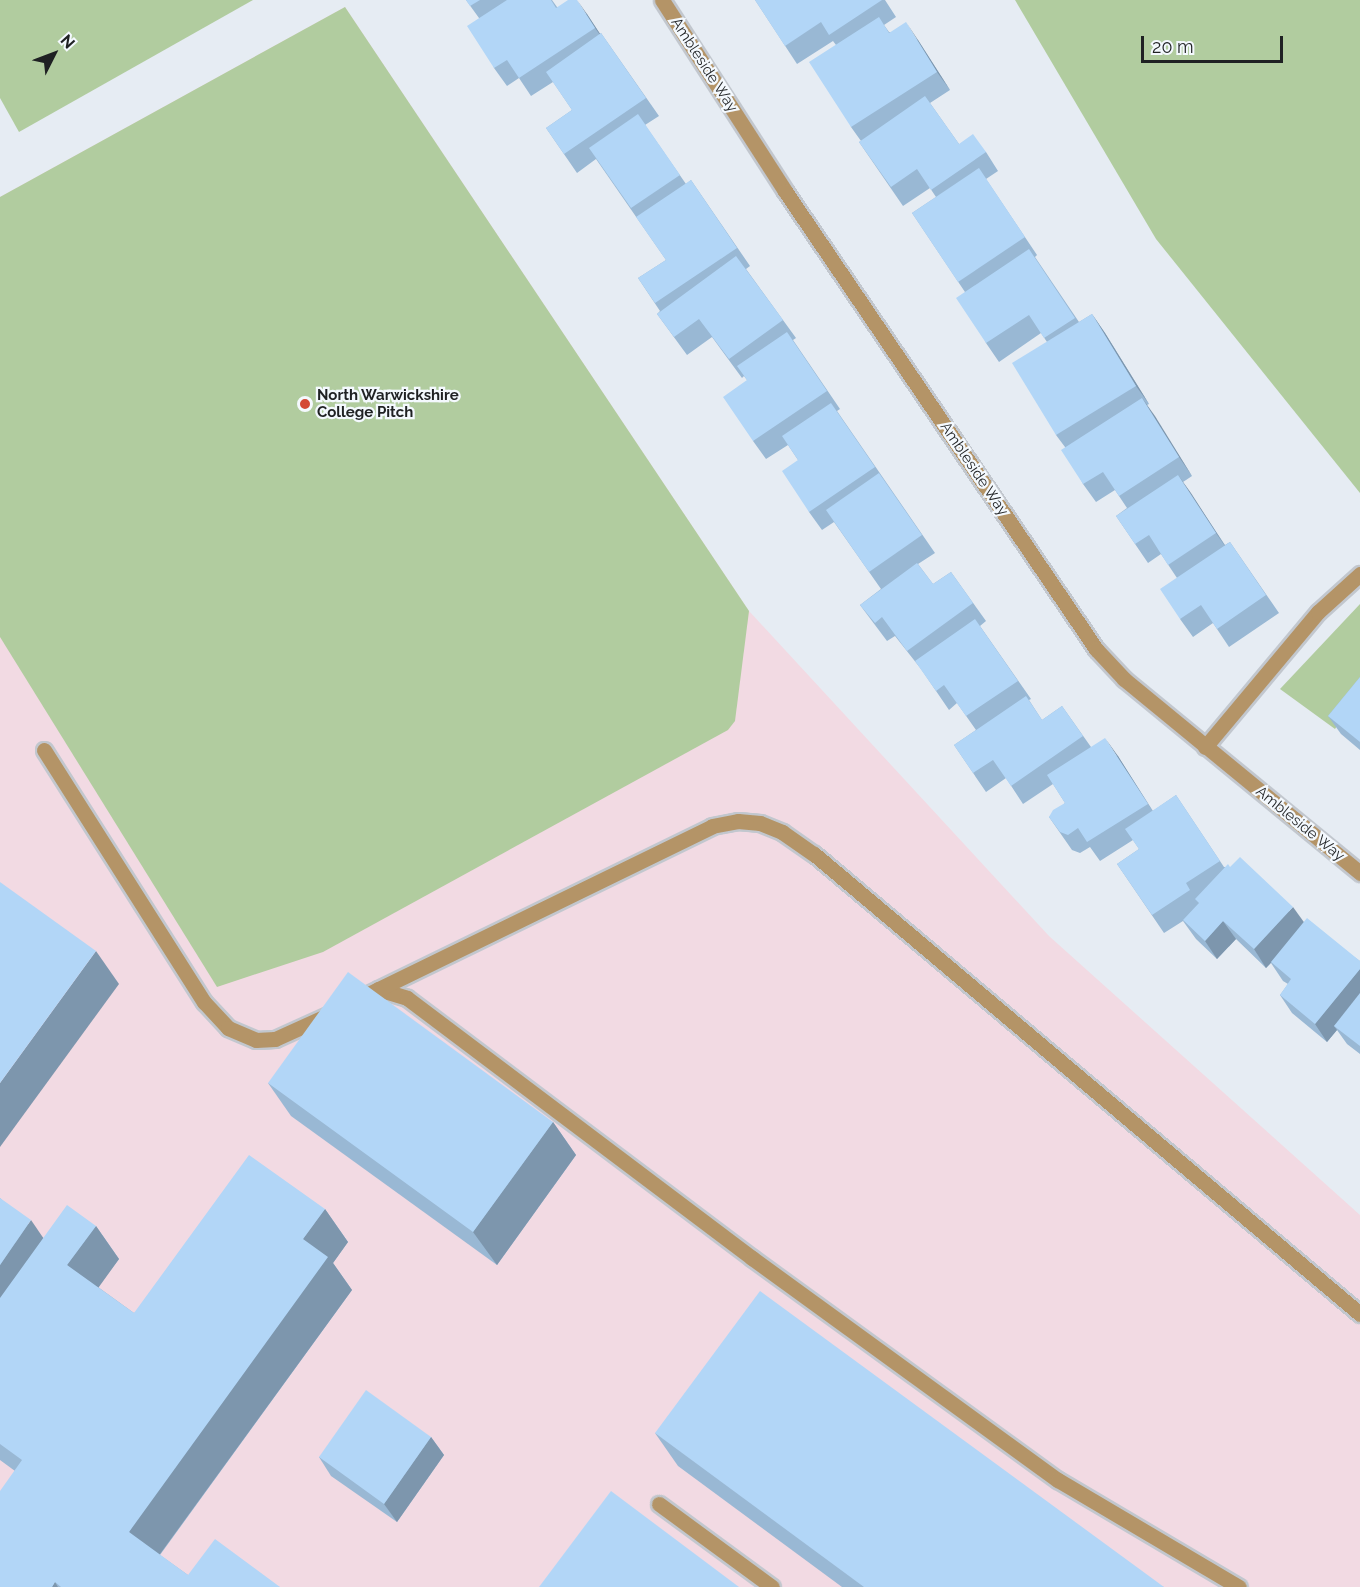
<!DOCTYPE html>
<html>
<head>
<meta charset="utf-8">
<style>
	body { margin:0 }
	#map { position:relative; width:1360px; height:1587px; overflow:hidden; background:#e6ecf3; font-family:Raleway,sans-serif }
	div>[style] { position:absolute }
	.education>* { inset:0; background:#f2dae3 }
	.green>* { inset:0; background:#b1cc9f }
	.roads { filter:drop-shadow(2px 0 #c2c7ce) drop-shadow(-2px 0 #c2c7ce) drop-shadow(0 2px #c2c7ce) drop-shadow(0 -2px #c2c7ce) }
	.lane>* { height:15px; margin:-7.5px; padding:0 7.5px; transform-origin:7.5px; border-radius:7.5px; background:#b49467 }
	.street>* { height:15px; margin:-7.5px; padding:0 7.5px; transform-origin:7.5px; border-radius:7.5px; background:#b49467 }
	.wall>* { inset:0; background:#99b8d4 }
	.shaded-wall>* { inset:0; background:#7d96ad }
	.building>* { inset:0; background:#b2d6f7 }
	.dots>* { width:16px; height:16px; translate:-50% -50%; box-sizing:border-box; border:3px solid #f4f9fe; border-radius:50% }
	span { translate:-50% -50%; white-space:nowrap; text-align:center; line-height:1.15; -webkit-text-stroke:4.5px #f4f9fe; paint-order:stroke }
	.street-label { font-size:15px; color:#1f2123 }
	.poi-label { font-size:15px; color:#1f2123; font-weight:700 }
	.left { translate:0 -50%; text-align:left }
	.north { position:absolute; left:24px; top:24px; width:60px; height:60px; -webkit-text-stroke:4px #f4f9fe; paint-order:stroke; rotate:48deg; font-size:16px; font-weight:700; line-height:24px; text-align:center; color:#1f2123 }
	.north::after { content:''; display:block; margin:auto; width:21px; height:27px; background:#1f2123; clip-path:polygon(50% 0,100% 100%,50% 72%,0 100%) }
	.scale { position:absolute; left:1141px; top:36px; width:142px; height:27px; box-sizing:border-box; border:3px solid #1f2123; border-top:0; padding-left:8px; font-size:18px; line-height:21px; white-space:nowrap; color:#1f2123; -webkit-text-stroke:4px #f4f9fe; paint-order:stroke }
</style>
</head>
<body>
<div id="map">
	<div class="education">
		<div style="clip-path:polygon(345px 7px,749px 611px,1049px 936px,1360px 1215px,1360px 1587px,0 1587px,0 197px)"></div>
	</div>
	<div class="green">
		<div style="clip-path:polygon(0 0,253px 0,19px 132px,0 98px)"></div>
		<div style="clip-path:polygon(1015px 0,1360px 0,1360px 493px,1156px 239px)"></div>
		<div style="clip-path:polygon(345px 7px,749px 611px,735px 721px,728px 730px,323px 952px,217px 987px,0 637px,0 197px)"></div>
		<div style="clip-path:polygon(1360px 604px,1360px 694px,1335px 729px,1280px 689px)"></div>
	</div>
	<div class="roads">
		<div class="lane">
			<div style="left:1205px;top:747px;width:176px;rotate:-50.1deg"></div>
			<div style="left:1318px;top:612px;width:57px;rotate:-42.1deg"></div>
			<div style="left:44px;top:750px;width:299px;rotate:57.6deg"></div>
			<div style="left:204px;top:1002px;width:35px;rotate:47deg"></div>
			<div style="left:228px;top:1028px;width:30px;rotate:23deg"></div>
			<div style="left:256px;top:1040px;width:19px;rotate:-3deg"></div>
			<div style="left:275px;top:1039px;width:60px;rotate:-24.4deg"></div>
			<div style="left:378px;top:989px;width:30px;rotate:17deg"></div>
			<div style="left:407px;top:998px;width:432px;rotate:37deg"></div>
			<div style="left:752px;top:1258px;width:378px;rotate:36deg"></div>
			<div style="left:1058px;top:1480px;width:210px;rotate:30.6deg"></div>
			<div style="left:356px;top:1000px;width:396px;rotate:-26deg"></div>
			<div style="left:712px;top:826px;width:26px;rotate:-11deg"></div>
			<div style="left:738px;top:821px;width:22px;rotate:5deg"></div>
			<div style="left:760px;top:823px;width:24px;rotate:22deg"></div>
			<div style="left:782px;top:832px;width:39px;rotate:35deg"></div>
			<div style="left:814px;top:854px;width:714px;rotate:40.11deg"></div>
			<div style="left:659px;top:1504px;width:140px;rotate:36.3deg"></div>
		</div>
		<div class="street">
			<div style="left:662px;top:0;width:227px;rotate:57.2deg"></div>
			<div style="left:785px;top:191px;width:554px;rotate:55.82deg"></div>
			<div style="left:1096px;top:649px;width:41px;rotate:47deg"></div>
			<div style="left:1124px;top:679px;width:306px;rotate:39.4deg"></div>
		</div>
	</div>
	<div class="wall">
		<div style="clip-path:polygon(466px 0,552px 0,557px 7px,587px 14px,600px 34px,601px 33px,659px 116px,645px 125px,686px 184px,691px 180px,750px 266px,746px 269px,796px 338px,793px 340px,840px 409px,837px 411px,935px 553px,918px 564px,933px 584px,951px 572px,986px 621px,980px 626px,1031px 699px,1029px 700px,1042px 720px,1062px 706px,1091px 747px,1118px 756px,1153px 811px,1176px 795px,1224px 867px,1230px 867px,1303px 922px,1360px 961px,1360px 1054px,1347px 1044px,1337px 1030px,1327px 1042px,1292px 1013px,1280px 995px,1288px 984px,1283px 981px,1271px 963px,1266px 968px,1236px 939px,1217px 959px,1196px 939px,1183px 921px,1164px 933px,1117px 864px,1139px 849px,1133px 840px,1100px 861px,1090px 847px,1080px 853px,1072px 850px,1049px 817px,1065px 803px,1053px 784px,1023px 804px,1006px 778px,986px 792px,954px 745px,976px 730px,957px 703px,949px 710px,921px 669px,895px 636px,887px 641px,860px 605px,881px 589px,834px 522px,822px 530px,809px 512px,798px 460px,788px 445px,766px 459px,753px 441px,747px 380px,744px 376px,742px 378px,712px 337px,687px 355px,657px 314px,660px 311px,638px 278px,666px 260px,596px 159px,577px 173px,546px 128px,572px 110px,553px 82px,531px 96px,519px 78px,507px 86px,494px 68px,479px 18px)"></div>
		<div style="clip-path:polygon(755px 0,885px 0,896px 17px,884px 25px,889px 32px,918px 40px,950px 90px,930px 103px,959px 144px,986px 152px,998px 171px,986px 179px,1037px 255px,1035px 257px,1079px 322px,1092px 314px,1105px 333px,1149px 404px,1147px 405px,1192px 476px,1183px 482px,1225px 545px,1230px 542px,1279px 613px,1229px 647px,1213px 623px,1193px 637px,1180px 619px,1177px 578px,1161px 554px,1148px 563px,1116px 516px,1127px 508px,1115px 490px,1096px 502px,1083px 484px,1065px 447px,1056px 435px,1047px 342px,1041px 333px,999px 362px,986px 343px,965px 292px,912px 213px,936px 197px,930px 188px,903px 206px,859px 142px,861px 141px,851px 127px,836px 45px,833px 41px,797px 64px)"></div>
		<div style="clip-path:polygon(1360px 677px,1360px 750px,1341px 734px,1328px 716px)"></div>
		<div style="clip-path:polygon(268px 1083px,553px 1122px,576px 1155px,497px 1265px,291px 1116px)"></div>
		<div style="clip-path:polygon(0 1198px,43px 1238px,96px 1226px,119px 1259px,98px 1287px,134px 1313px,325px 1209px,348px 1242px,333px 1263px,352px 1290px,160px 1555px,188px 1575px,280px 1587px,0 1587px,15px 1471px,0 1460px)"></div>
		<div style="clip-path:polygon(655px 1433px,1164px 1587px,842px 1587px,678px 1466px)"></div>
		<div style="clip-path:polygon(431px 1437px,444px 1455px,397px 1522px,331px 1476px,319px 1457px)"></div>
	</div>
	<div class="shaded-wall">
		<div style="clip-path:polygon(577px 0,587px 14px,608px 46px,595px 28px)"></div>
		<div style="clip-path:polygon(906px 22px,918px 40px,950px 90px,937px 72px)"></div>
		<div style="clip-path:polygon(1092px 314px,1105px 333px,1149px 404px,1136px 386px)"></div>
		<div style="clip-path:polygon(1142px 398px,1155px 416px,1192px 476px,1179px 457px)"></div>
		<div style="clip-path:polygon(1178px 475px,1191px 493px,1229px 552px,1216px 533px)"></div>
		<div style="clip-path:polygon(1105px 738px,1118px 756px,1160px 823px,1148px 804px)"></div>
		<div style="clip-path:polygon(1293px 907px,1306px 925px,1266px 968px,1254px 949px)"></div>
		<div style="clip-path:polygon(1223px 921px,1236px 939px,1217px 959px,1205px 941px)"></div>
		<div style="clip-path:polygon(96px 951px,119px 984px,0 1147px,0 1083px)"></div>
		<div style="clip-path:polygon(1360px 969px,1360px 1002px,1334px 1026px,1337px 1030px,1327px 1042px,1315px 1024px)"></div>
		<div style="clip-path:polygon(553px 1122px,576px 1155px,497px 1265px,473px 1232px)"></div>
		<div style="clip-path:polygon(325px 1209px,348px 1242px,333px 1263px,352px 1290px,152px 1565px,129px 1532px,303px 1239px)"></div>
		<div style="clip-path:polygon(31px 1220px,44px 1239px,0 1301px,0 1265px)"></div>
		<div style="clip-path:polygon(96px 1226px,119px 1259px,91px 1298px,67px 1265px)"></div>
		<div style="clip-path:polygon(431px 1437px,444px 1455px,397px 1522px,384px 1504px)"></div>
		<div style="clip-path:polygon(55px 1582px,58px 1587px,52px 1587px)"></div>
	</div>
	<div class="building">
		<div style="clip-path:polygon(466px 0,480px 0,470px 6px)"></div>
		<div style="clip-path:polygon(507px 0,551px 0,556px 8px,568px 0,577px 0,595px 28px,519px 78px,507px 60px,494px 68px,467px 26px)"></div>
		<div style="clip-path:polygon(755px 0,882px 0,829px 35px,821px 22px,785px 46px)"></div>
		<div style="clip-path:polygon(879px 17px,889px 33px,906px 22px,937px 72px,851px 127px,809px 62px)"></div>
		<div style="clip-path:polygon(601px 33px,646px 98px,564px 154px,546px 128px,572px 110px,546px 72px)"></div>
		<div style="clip-path:polygon(925px 96px,959px 144px,973px 134px,986px 152px,931px 190px,917px 169px,891px 187px,859px 142px)"></div>
		<div style="clip-path:polygon(638px 114px,680px 175px,631px 208px,589px 148px)"></div>
		<div style="clip-path:polygon(979px 168px,1025px 237px,958px 282px,912px 213px)"></div>
		<div style="clip-path:polygon(691px 180px,737px 248px,655px 303px,638px 278px,666px 260px,636px 217px)"></div>
		<div style="clip-path:polygon(1029px 249px,1075px 318px,1044px 338px,1029px 315px,986px 343px,956px 298px)"></div>
		<div style="clip-path:polygon(736px 256px,783px 320px,729px 359px,699px 319px,674px 337px,657px 314px)"></div>
		<div style="clip-path:polygon(1092px 314px,1136px 386px,1056px 435px,1012px 363px)"></div>
		<div style="clip-path:polygon(787px 332px,827px 391px,753px 441px,723px 397px,747px 380px,737px 366px)"></div>
		<div style="clip-path:polygon(1142px 398px,1179px 457px,1119px 496px,1103px 472px,1083px 484px,1061px 450px)"></div>
		<div style="clip-path:polygon(831px 403px,875px 467px,809px 512px,782px 471px,798px 460px,782px 436px)"></div>
		<div style="clip-path:polygon(879px 473px,922px 535px,869px 572px,826px 510px)"></div>
		<div style="clip-path:polygon(1178px 475px,1216px 533px,1168px 565px,1149px 535px,1135px 544px,1116px 516px)"></div>
		<div style="clip-path:polygon(1230px 542px,1266px 595px,1217px 629px,1201px 605px,1180px 619px,1160px 589px)"></div>
		<div style="clip-path:polygon(917px 563px,933px 584px,951px 572px,973px 603px,907px 651px,882px 617px,875px 623px,860px 605px)"></div>
		<div style="clip-path:polygon(975px 619px,1018px 681px,966px 716px,944px 685px,936px 691px,915px 661px)"></div>
		<div style="clip-path:polygon(1360px 677px,1360px 742px,1328px 716px)"></div>
		<div style="clip-path:polygon(1026px 696px,1042px 720px,1062px 706px,1083px 736px,1011px 786px,993px 760px,973px 773px,954px 745px)"></div>
		<div style="clip-path:polygon(1105px 738px,1148px 804px,1087px 842px,1078px 828px,1068px 835px,1060px 832px,1049px 817px,1053px 810px,1065px 803px,1047px 775px)"></div>
		<div style="clip-path:polygon(1176px 795px,1220px 861px,1186px 883px,1190px 890px,1152px 915px,1117px 864px,1139px 849px,1125px 829px)"></div>
		<div style="clip-path:polygon(1240px 857px,1293px 907px,1254px 949px,1223px 921px,1205px 941px,1183px 920px,1199px 903px,1195px 899px,1228px 864px,1230px 867px)"></div>
		<div style="clip-path:polygon(0 882px,96px 951px,0 1083px)"></div>
		<div style="clip-path:polygon(1307px 918px,1360px 961px,1360px 969px,1315px 1024px,1280px 995px,1291px 979px,1271px 962px)"></div>
		<div style="clip-path:polygon(348px 972px,553px 1122px,473px 1232px,268px 1083px)"></div>
		<div style="clip-path:polygon(1360px 993px,1360px 1046px,1334px 1026px)"></div>
		<div style="clip-path:polygon(249px 1155px,325px 1209px,303px 1239px,328px 1257px,129px 1532px,188px 1575px,215px 1539px,280px 1587px,61px 1587px,55px 1582px,52px 1587px,0 1587px,0 1491px,22px 1460px,0 1444px,0 1298px,67px 1205px,96px 1226px,67px 1265px,134px 1313px)"></div>
		<div style="clip-path:polygon(0 1198px,31px 1220px,0 1265px)"></div>
		<div style="clip-path:polygon(760px 1291px,1164px 1587px,864px 1587px,655px 1433px)"></div>
		<div style="clip-path:polygon(366px 1390px,431px 1437px,384px 1504px,319px 1457px)"></div>
		<div style="clip-path:polygon(611px 1491px,739px 1587px,539px 1587px)"></div>
	</div>
	<div class="dots">
		<div style="left:305px;top:404px;background:#d44834"></div>
	</div>
	<div class="street-label">
		<span style="left:704px;top:65px;rotate:57deg">Ambleside Way</span>
		<span style="left:974px;top:469px;rotate:56deg">Ambleside Way</span>
		<span style="left:1300px;top:824px;rotate:39deg">Ambleside Way</span>
	</div>
	<div class="poi-label">
		<span class="left" style="left:317px;top:404px">North Warwickshire<br>College Pitch</span>
	</div>
	<div class="north">N</div>
	<div class="scale">20 m</div>
</div>
</body>
</html>
